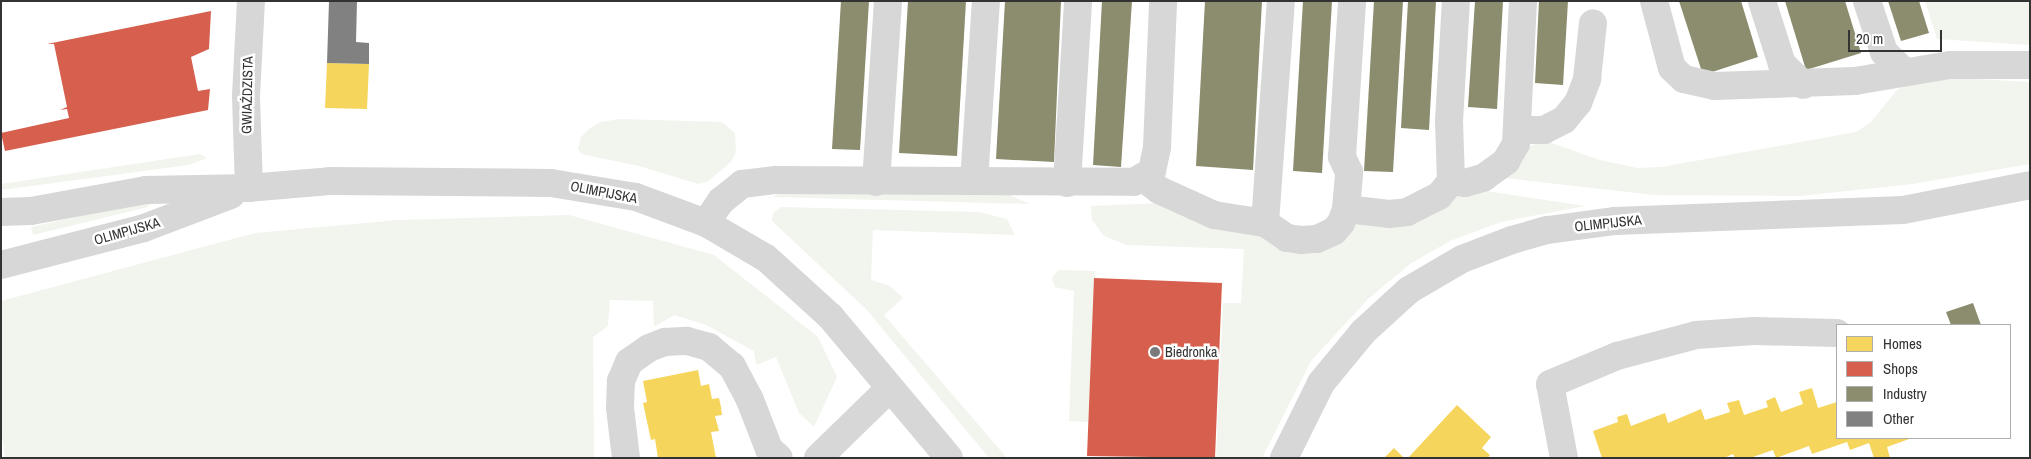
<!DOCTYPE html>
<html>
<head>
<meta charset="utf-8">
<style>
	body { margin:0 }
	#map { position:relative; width:2031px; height:459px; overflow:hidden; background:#fff; font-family:"Archivo Narrow",sans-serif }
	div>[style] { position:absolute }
	.green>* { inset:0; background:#f1f5ed }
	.homes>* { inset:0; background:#f6d55c }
	.shops>* { inset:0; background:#d6604d }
	.industry>* { inset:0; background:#8c8c6e }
	.building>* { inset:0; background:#818181 }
	.minor>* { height:28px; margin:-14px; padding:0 14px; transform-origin:14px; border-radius:14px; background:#d7d7d7 }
	.dots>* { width:14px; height:14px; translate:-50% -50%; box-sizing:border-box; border:2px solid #fff; border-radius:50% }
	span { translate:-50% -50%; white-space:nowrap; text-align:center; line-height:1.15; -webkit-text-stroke:5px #fff; paint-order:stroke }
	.street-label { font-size:14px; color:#333 }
	.poi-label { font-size:14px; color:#333 }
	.left { translate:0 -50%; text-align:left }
	.frame { position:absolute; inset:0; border:2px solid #333; pointer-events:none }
	.legend { position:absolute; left:1836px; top:324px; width:175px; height:115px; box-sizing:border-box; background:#fff; border:1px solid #adadad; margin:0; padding:6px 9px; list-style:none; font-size:15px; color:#333 }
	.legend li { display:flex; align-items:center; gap:10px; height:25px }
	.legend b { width:25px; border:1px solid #adadad }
	.scale { position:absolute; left:1848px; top:30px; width:94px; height:22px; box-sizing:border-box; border:2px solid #333; border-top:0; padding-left:6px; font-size:15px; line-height:18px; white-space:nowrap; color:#333; -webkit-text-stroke:4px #fff; paint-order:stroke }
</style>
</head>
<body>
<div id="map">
	<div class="green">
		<div style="clip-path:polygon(1925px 1px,2030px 1px,2030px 45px,1937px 39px)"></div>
		<div style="clip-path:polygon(1920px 76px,2030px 82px,2030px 164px,1912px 184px,1800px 196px,1654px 195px,1505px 178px,1522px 151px,1543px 140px,1600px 160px,1637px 168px,1661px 167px,1856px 132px,1870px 123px,1897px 90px)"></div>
		<div style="clip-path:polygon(620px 119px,722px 122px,735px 133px,736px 152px,731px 162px,707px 182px,698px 184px,639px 166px,581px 154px,578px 148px,581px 137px,589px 129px,600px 122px)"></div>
		<div style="clip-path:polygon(200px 154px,207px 158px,189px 165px,1px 190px,1px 184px)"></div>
		<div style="clip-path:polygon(811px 190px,1010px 195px,1030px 204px,773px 197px,782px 192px)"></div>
		<div style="clip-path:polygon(1486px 191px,1585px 206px,1501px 222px,1450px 241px,1410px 264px,1368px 299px,1311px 361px,1262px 458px,1216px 458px,1223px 303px,1241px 303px,1244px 249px,1127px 245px,1104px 236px,1092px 220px,1091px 206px,1165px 203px,1253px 230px,1353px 223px,1454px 196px)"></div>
		<div style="clip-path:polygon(153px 200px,148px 207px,33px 235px,31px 227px)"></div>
		<div style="clip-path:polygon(781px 207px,979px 212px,1007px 219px,1015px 235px,873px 230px,871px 280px,890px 286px,903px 298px,884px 315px,1007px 458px,989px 458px,866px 309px,772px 221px,773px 213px)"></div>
		<div style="clip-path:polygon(569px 215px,714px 255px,818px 337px,837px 377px,814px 427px,799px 413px,776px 357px,756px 365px,754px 351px,706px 325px,674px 315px,654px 327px,653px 301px,610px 300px,608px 326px,593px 337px,594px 458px,5px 458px,1px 427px,1px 301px,255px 233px,398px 220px)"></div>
		<div style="clip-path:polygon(1058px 270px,1095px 271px,1088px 422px,1069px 421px,1074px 291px,1055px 287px,1052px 278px)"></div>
	</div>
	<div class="homes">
		<div style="clip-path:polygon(327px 63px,369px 64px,367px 109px,325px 108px)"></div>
		<div style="clip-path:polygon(698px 370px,701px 386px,709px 384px,712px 399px,719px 398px,721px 407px,722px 415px,715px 416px,719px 431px,711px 432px,716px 458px,658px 458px,655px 439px,651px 440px,643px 403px,647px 402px,643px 381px)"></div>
		<div style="clip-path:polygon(1812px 388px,1818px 408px,1837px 402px,1837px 438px,1912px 438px,1887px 447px,1890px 458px,1874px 458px,1869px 443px,1850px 450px,1847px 442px,1812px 454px,1809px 446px,1776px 458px,1773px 450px,1750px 458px,1735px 458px,1733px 454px,1724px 458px,1602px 458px,1593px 431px,1618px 422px,1617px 417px,1627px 414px,1631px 426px,1665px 413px,1668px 423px,1701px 409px,1705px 420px,1730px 412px,1727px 403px,1739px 400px,1744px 415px,1768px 407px,1766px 401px,1775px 397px,1781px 412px,1803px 404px,1799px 392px)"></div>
		<div style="clip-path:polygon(1457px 405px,1491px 437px,1482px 448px,1490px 455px,1488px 458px,1408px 458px)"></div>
		<div style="clip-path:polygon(1394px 448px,1404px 458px,1384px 458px)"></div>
	</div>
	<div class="shops">
		<div style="clip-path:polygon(211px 11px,209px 49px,191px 57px,198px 91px,210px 89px,208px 110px,5px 151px,1px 133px,69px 118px,67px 109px,60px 110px,67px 107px,54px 44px,47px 44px)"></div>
		<div style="clip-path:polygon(1094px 278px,1222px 283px,1215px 458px,1087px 456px)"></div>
	</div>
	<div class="industry">
		<div style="clip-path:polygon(841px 1px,869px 1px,860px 150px,832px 149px)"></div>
		<div style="clip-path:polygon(908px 1px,966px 1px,957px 156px,899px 153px)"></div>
		<div style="clip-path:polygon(1005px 1px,1061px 1px,1054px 162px,996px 159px)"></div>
		<div style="clip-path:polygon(1102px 1px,1132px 1px,1121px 167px,1093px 165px)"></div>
		<div style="clip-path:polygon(1205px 1px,1262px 1px,1253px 170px,1196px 166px)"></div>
		<div style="clip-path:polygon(1303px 1px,1332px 1px,1322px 173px,1293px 171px)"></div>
		<div style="clip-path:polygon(1374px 1px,1403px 1px,1393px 172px,1364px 171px)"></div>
		<div style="clip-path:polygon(1408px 1px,1436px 1px,1429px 130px,1401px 128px)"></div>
		<div style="clip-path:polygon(1475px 1px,1503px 1px,1497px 109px,1468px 107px)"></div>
		<div style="clip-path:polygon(1539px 1px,1568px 1px,1563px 85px,1535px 83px)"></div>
		<div style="clip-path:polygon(1679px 1px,1741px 1px,1758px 57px,1703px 75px)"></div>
		<div style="clip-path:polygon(1785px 1px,1845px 1px,1861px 53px,1806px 70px)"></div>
		<div style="clip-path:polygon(1888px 1px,1919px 1px,1929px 33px,1901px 41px)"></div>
		<div style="clip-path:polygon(1973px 303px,1981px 325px,1951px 325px,1946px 312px)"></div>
	</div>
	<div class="building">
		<div style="clip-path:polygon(329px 1px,357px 1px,356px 42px,369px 43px,369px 64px,327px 63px)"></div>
	</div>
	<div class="minor">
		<div style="left:1654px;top:1px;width:69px;rotate:75deg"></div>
		<div style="left:1672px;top:68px;width:16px;rotate:43deg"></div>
		<div style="left:1684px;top:79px;width:31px;rotate:13deg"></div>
		<div style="left:1714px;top:86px;width:141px;rotate:-2deg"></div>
		<div style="left:1855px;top:81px;width:96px;rotate:-9.6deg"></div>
		<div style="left:1950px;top:65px;width:80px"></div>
		<div style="left:1762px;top:1px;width:66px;rotate:72.4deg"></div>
		<div style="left:1782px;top:64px;width:30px;rotate:44deg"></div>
		<div style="left:1867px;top:1px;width:54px;rotate:71.6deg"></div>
		<div style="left:1884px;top:52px;width:28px;rotate:44deg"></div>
		<div style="left:1519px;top:130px;width:25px"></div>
		<div style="left:1544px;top:130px;width:22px;rotate:-27deg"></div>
		<div style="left:1564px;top:120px;width:22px;rotate:-51deg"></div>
		<div style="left:1578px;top:103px;width:26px;rotate:-69deg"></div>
		<div style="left:1587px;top:79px;width:56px;rotate:-83.9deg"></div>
		<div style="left:1142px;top:177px;width:21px;rotate:37deg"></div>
		<div style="left:1159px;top:190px;width:60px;rotate:24.4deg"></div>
		<div style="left:1214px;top:215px;width:52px;rotate:8.9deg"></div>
		<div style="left:1265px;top:223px;width:223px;rotate:-85.9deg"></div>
		<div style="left:974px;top:181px;width:180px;rotate:-86.2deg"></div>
		<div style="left:1451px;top:181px;width:14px;rotate:8deg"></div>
		<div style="left:1465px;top:183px;width:19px;rotate:-16deg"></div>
		<div style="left:1483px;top:178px;width:29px;rotate:-36deg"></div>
		<div style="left:1506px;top:161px;width:20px;rotate:-60deg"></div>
		<div style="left:1516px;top:144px;width:143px;rotate:-87.2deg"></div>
		<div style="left:876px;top:182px;width:181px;rotate:-86.2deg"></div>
		<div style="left:1067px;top:183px;width:182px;rotate:-86.5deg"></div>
		<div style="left:249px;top:188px;width:92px;rotate:-91.9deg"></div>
		<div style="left:246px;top:96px;width:95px;rotate:-87deg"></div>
		<div style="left:1346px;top:209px;width:43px;rotate:6.6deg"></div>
		<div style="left:1389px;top:214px;width:18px;rotate:-6deg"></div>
		<div style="left:1407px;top:212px;width:36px;rotate:-27deg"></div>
		<div style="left:1439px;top:196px;width:19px;rotate:-51deg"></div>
		<div style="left:1451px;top:181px;width:60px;rotate:-91.9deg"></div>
		<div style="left:1449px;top:121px;width:120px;rotate:-86.7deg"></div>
		<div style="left:1px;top:212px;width:30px;rotate:-2deg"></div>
		<div style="left:31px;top:211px;width:117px;rotate:-10.3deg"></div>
		<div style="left:146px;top:190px;width:103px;rotate:-1.1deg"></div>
		<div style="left:249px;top:188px;width:81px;rotate:-4.9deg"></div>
		<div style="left:330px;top:181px;width:221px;rotate:0.5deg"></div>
		<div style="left:551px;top:183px;width:86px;rotate:9.4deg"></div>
		<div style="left:636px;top:197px;width:75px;rotate:20.4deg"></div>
		<div style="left:706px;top:223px;width:69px;rotate:30.3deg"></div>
		<div style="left:766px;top:258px;width:86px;rotate:42.2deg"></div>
		<div style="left:830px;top:316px;width:185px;rotate:50deg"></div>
		<div style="left:706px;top:223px;width:27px;rotate:-56deg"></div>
		<div style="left:721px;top:201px;width:27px;rotate:-39deg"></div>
		<div style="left:742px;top:184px;width:34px;rotate:-7deg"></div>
		<div style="left:776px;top:180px;width:358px;rotate:0.3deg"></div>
		<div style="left:1134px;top:182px;width:21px;rotate:-31deg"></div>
		<div style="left:1152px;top:171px;width:25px;rotate:-78deg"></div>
		<div style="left:1157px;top:147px;width:146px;rotate:-87.6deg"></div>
		<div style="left:1265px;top:223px;width:27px;rotate:34deg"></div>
		<div style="left:1287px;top:238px;width:14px;rotate:8deg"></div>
		<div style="left:1301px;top:240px;width:16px;rotate:-4deg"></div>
		<div style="left:1317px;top:239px;width:19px;rotate:-25deg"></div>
		<div style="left:1334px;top:231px;width:11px;rotate:-49deg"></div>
		<div style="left:1341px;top:223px;width:15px;rotate:-70deg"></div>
		<div style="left:1346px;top:209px;width:37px;rotate:-85deg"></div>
		<div style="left:1349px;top:172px;width:17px;rotate:-115deg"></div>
		<div style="left:1342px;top:157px;width:156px;rotate:-86.3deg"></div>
		<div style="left:1px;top:265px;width:148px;rotate:-14.5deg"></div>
		<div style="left:144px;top:228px;width:93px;rotate:-20.8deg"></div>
		<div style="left:626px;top:458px;width:50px;rotate:-96.8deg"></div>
		<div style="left:620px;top:408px;width:27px;rotate:-88deg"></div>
		<div style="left:621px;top:381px;width:21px;rotate:-67deg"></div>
		<div style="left:629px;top:362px;width:24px;rotate:-35deg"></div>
		<div style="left:649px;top:348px;width:17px;rotate:-21deg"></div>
		<div style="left:665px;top:342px;width:22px;rotate:-3deg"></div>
		<div style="left:687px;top:341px;width:23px;rotate:15deg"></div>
		<div style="left:709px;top:347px;width:30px;rotate:40deg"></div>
		<div style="left:732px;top:366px;width:38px;rotate:62deg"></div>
		<div style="left:750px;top:400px;width:53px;rotate:68.8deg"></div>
		<div style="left:769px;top:449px;width:13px;rotate:42deg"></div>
		<div style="left:818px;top:458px;width:100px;rotate:-44.2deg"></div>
		<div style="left:1284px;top:458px;width:84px;rotate:-63.7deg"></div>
		<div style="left:1321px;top:383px;width:66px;rotate:-50.5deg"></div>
		<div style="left:1363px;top:332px;width:62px;rotate:-42.4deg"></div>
		<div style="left:1409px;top:290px;width:61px;rotate:-30.3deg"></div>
		<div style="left:1462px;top:259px;width:53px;rotate:-20.8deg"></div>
		<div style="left:1512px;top:240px;width:37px;rotate:-16deg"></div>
		<div style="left:1548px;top:230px;width:68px;rotate:-7.7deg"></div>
		<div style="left:1615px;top:221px;width:288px;rotate:-2.2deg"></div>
		<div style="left:1903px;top:210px;width:129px;rotate:-11.1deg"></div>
		<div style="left:1564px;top:458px;width:75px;rotate:-100.7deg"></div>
		<div style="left:1550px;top:384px;width:73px;rotate:-22.7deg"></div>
		<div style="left:1617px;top:356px;width:82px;rotate:-14.9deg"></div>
		<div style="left:1696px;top:335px;width:58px;rotate:-3.9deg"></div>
		<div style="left:1754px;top:331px;width:83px;rotate:1.4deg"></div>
	</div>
	<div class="dots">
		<div style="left:1155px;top:352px;background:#7a7a7a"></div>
	</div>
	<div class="street-label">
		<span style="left:247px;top:95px;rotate:-89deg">GWIAŹDZISTA</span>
		<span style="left:604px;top:192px;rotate:11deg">OLIMPIJSKA</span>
		<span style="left:1608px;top:223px;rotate:-6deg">OLIMPIJSKA</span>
		<span style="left:127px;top:231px;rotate:-16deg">OLIMPIJSKA</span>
	</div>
	<div class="poi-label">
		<span class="left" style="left:1165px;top:352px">Biedronka</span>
	</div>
	<div class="frame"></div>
	<ul class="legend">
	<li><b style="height:14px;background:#f6d55c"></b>Homes</li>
	<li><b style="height:14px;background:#d6604d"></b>Shops</li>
	<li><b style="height:14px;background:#8c8c6e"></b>Industry</li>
	<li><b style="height:14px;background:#818181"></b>Other</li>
	</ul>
	<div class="scale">20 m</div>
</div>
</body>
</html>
